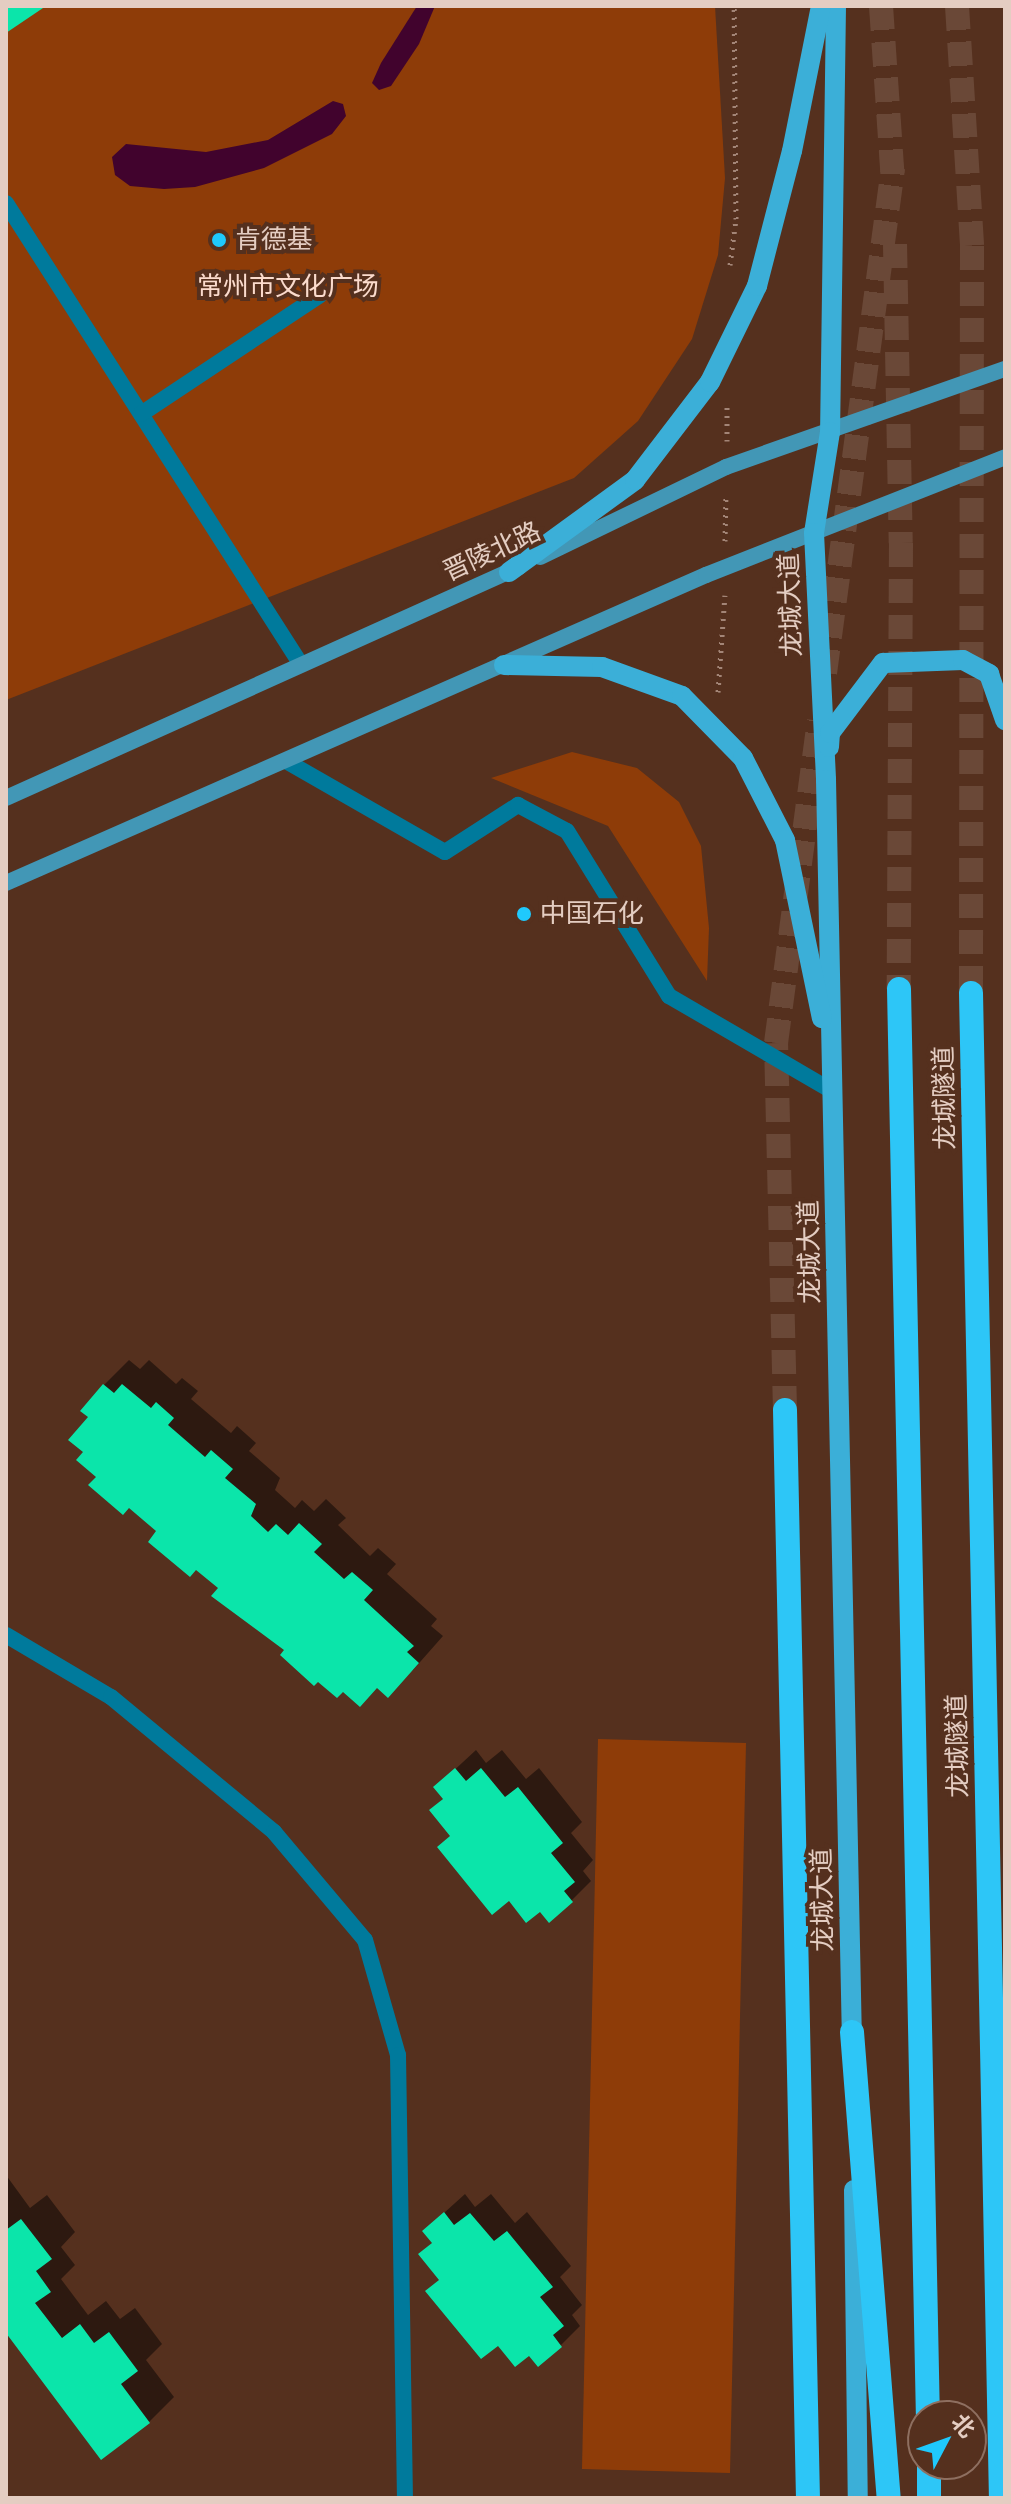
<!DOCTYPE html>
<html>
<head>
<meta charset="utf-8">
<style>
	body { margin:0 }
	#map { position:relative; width:1011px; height:2504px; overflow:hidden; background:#55301e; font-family:"Asap Condensed","Noto Sans SC",sans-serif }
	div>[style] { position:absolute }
	.green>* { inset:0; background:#8e3c08 }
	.water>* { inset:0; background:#41032d }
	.shadow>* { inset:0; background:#0007 }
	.building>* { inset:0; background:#0be5aa }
	.highway-tunnel>* { height:24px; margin-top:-12px; transform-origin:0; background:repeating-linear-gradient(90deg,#6a4837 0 24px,transparent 0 36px) }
	.path>* { height:5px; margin-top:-2.5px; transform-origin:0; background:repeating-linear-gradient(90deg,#a38577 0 2px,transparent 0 8px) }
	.lane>* { height:16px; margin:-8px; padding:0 8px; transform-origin:8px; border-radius:8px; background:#007a9c }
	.secondary>* { height:16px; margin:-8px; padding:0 8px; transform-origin:8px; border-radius:8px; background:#4297b6 }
	.primary>* { height:20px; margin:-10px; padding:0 10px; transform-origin:10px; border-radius:10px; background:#3bafd8 }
	.highway>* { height:24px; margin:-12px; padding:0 12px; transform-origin:12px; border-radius:12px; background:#2dc6f7 }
	.dots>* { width:22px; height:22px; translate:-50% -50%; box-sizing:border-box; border:4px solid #55301e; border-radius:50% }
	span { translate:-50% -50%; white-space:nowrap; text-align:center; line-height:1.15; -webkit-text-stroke:8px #55301e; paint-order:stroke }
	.poi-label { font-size:26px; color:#e4cdc2 }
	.left { translate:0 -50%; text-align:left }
	.park-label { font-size:26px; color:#fbdbcd }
	.street-label { font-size:26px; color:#e4cdc2 }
	.frame { position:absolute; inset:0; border:8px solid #e4cdc2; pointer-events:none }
	.north { position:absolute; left:907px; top:2400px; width:80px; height:80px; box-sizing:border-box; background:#55301e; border:2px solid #8e6f60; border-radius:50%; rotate:49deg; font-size:22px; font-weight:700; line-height:32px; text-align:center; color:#e4cdc2 }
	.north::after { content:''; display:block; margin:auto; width:28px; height:36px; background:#1fc9fd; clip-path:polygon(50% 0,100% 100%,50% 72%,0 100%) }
</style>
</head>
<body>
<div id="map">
	<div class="green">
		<div style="clip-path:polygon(6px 6px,715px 6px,725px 178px,718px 255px,692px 339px,638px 421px,574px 478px,6px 700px)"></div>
		<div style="clip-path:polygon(572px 752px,637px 768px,679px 802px,701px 846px,709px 928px,707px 981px,608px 826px,491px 778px)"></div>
		<div style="clip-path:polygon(598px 1739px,746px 1743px,730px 2473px,582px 2469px)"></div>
	</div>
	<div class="water">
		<div style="clip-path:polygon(417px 6px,435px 6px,419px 44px,391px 86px,379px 90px,372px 83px,381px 63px)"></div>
		<div style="clip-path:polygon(333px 101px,343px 104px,346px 116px,332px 134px,264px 168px,195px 187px,164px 189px,130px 186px,115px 175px,112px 157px,126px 144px,206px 152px,268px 140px)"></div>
	</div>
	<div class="shadow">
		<div style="clip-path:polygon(129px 1360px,140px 1369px,149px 1360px,176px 1384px,182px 1378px,198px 1391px,191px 1399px,231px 1433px,237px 1426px,256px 1443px,249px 1451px,280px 1478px,275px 1490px,295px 1508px,302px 1500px,314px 1511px,326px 1499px,346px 1518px,338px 1525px,370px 1556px,378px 1548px,396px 1564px,387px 1574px,437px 1619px,431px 1626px,443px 1636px,413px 1670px,378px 1686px,287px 1650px,159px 1531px,86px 1452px,91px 1417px,104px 1385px)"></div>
		<div style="clip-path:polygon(476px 1750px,486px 1763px,502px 1750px,526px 1779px,539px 1768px,582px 1822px,571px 1833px,593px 1860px,583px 1871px,591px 1881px,571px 1901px,452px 1835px,432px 1810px,444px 1798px,436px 1787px)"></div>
		<div style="clip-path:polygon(6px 2175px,30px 2208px,47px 2195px,75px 2232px,61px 2247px,75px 2265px,61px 2279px,88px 2315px,106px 2301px,120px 2319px,135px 2308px,162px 2344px,146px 2360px,174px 2397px,149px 2422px,6px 2330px)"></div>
		<div style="clip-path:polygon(465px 2194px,475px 2207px,491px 2194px,515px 2223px,527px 2212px,571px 2266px,560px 2277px,582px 2305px,572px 2315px,580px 2326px,561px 2345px,441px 2279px,433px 2242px,424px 2231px)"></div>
	</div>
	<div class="building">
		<div style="clip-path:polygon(6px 6px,46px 6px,6px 33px)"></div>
		<div style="clip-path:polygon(103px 1384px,114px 1393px,122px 1384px,151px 1408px,156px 1402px,174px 1418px,168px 1425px,205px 1457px,211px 1450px,233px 1469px,225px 1478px,256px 1504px,251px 1516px,268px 1532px,276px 1524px,288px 1535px,299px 1523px,322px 1544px,314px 1552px,344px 1579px,352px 1572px,373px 1590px,364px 1600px,414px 1646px,407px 1652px,419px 1663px,388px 1698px,377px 1688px,360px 1707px,343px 1692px,337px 1698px,318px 1682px,314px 1686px,280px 1655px,284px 1650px,211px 1596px,218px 1588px,196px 1570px,190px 1577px,148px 1542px,156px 1531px,129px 1508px,123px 1515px,88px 1485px,96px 1477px,76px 1460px,83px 1452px,68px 1440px,88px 1417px,80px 1411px)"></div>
		<div style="clip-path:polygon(455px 1768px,466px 1781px,481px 1768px,505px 1797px,518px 1787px,563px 1843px,551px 1853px,575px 1882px,564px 1891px,573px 1902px,549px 1923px,540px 1912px,526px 1923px,509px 1901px,492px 1915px,437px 1847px,450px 1836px,429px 1810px,443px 1799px,433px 1787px)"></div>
		<div style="clip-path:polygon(444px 2212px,454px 2225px,470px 2213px,494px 2241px,507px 2231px,553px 2287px,540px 2297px,564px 2326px,553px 2335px,562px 2347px,538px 2367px,529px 2356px,515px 2367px,498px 2346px,481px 2359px,425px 2291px,439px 2280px,418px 2254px,432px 2243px,422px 2231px)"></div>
		<div style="clip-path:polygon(21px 2219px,52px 2259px,36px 2271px,51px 2292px,35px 2303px,62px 2338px,80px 2324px,94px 2343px,109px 2332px,138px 2371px,121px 2384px,150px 2423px,101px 2460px,6px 2333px,6px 2230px)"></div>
	</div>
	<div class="highway-tunnel">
		<div style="left:881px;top:6px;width:177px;rotate:86.1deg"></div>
		<div style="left:957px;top:6px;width:240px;rotate:86.4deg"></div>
		<div style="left:972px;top:246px;width:747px;rotate:90.08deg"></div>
		<div style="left:895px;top:244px;width:299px;rotate:88.9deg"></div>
		<div style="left:901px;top:543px;width:446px;rotate:90.3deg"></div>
		<div style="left:825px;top:673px;width:510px;rotate:-82.33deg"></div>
		<div style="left:785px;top:1410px;width:367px;rotate:-91.4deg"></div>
		<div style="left:776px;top:1043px;width:325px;rotate:-82.4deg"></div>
	</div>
	<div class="path">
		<div style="left:730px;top:265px;width:46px;rotate:-82.6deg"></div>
		<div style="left:736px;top:219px;width:213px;rotate:-90.5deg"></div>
		<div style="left:727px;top:441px;width:34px;rotate:-90deg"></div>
		<div style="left:725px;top:541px;width:46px;rotate:-88.8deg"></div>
		<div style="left:718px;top:692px;width:97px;rotate:-85.9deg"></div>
	</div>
	<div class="lane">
		<div style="left:6px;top:203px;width:546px;rotate:57.42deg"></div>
		<div style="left:141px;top:414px;width:215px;rotate:-33.6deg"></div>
		<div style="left:286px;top:761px;width:183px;rotate:29.8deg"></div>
		<div style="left:445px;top:852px;width:87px;rotate:-32.8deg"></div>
		<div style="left:518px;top:805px;width:55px;rotate:28deg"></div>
		<div style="left:567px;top:831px;width:194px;rotate:58.3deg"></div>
		<div style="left:669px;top:996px;width:189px;rotate:30.2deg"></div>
		<div style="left:6px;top:1635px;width:122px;rotate:30.6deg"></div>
		<div style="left:111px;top:1697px;width:212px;rotate:39.6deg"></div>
		<div style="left:274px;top:1832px;width:141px;rotate:49.9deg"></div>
		<div style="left:365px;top:1940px;width:120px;rotate:74deg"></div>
		<div style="left:398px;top:2055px;width:443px;rotate:89.1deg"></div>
	</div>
	<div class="secondary">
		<div style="left:540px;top:557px;width:207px;rotate:-25.8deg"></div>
		<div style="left:726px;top:467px;width:296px;rotate:-19.4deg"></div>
		<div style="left:6px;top:798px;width:563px;rotate:-24.24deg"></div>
		<div style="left:6px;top:883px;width:765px;rotate:-23.75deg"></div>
		<div style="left:706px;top:575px;width:321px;rotate:-21.5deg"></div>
	</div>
	<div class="primary">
		<div style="left:836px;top:6px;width:426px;rotate:90.8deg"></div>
		<div style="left:830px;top:432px;width:102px;rotate:99deg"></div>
		<div style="left:814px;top:533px;width:247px;rotate:87.2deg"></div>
		<div style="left:826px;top:780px;width:1266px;rotate:88.82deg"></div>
		<div style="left:509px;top:572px;width:156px;rotate:-36.1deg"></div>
		<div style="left:635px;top:480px;width:123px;rotate:-52.6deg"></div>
		<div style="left:710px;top:382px;width:107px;rotate:-63.9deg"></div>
		<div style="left:757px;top:286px;width:139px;rotate:-75.5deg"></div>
		<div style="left:792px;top:151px;width:148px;rotate:-78.7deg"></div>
		<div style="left:504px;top:665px;width:98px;rotate:1.2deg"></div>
		<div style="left:602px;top:667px;width:85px;rotate:19.9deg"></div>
		<div style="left:682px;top:696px;width:87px;rotate:45.5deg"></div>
		<div style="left:743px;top:758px;width:92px;rotate:62.9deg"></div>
		<div style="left:785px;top:840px;width:182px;rotate:78.3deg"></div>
		<div style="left:829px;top:747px;width:14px;rotate:-86deg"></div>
		<div style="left:830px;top:733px;width:88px;rotate:-52.9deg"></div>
		<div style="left:883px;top:663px;width:80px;rotate:-2.1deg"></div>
		<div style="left:963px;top:660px;width:30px;rotate:28deg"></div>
		<div style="left:989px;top:674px;width:49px;rotate:70.8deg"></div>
		<div style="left:854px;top:2190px;width:308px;rotate:89.3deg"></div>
	</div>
	<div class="highway">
		<div style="left:899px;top:989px;width:1427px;rotate:88.84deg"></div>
		<div style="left:971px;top:993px;width:1505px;rotate:88.86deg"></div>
		<div style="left:785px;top:1410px;width:1088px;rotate:88.79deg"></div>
		<div style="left:852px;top:2032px;width:467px;rotate:85.5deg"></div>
		<div style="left:929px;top:2464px;width:34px;rotate:90deg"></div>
	</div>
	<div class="dots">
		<div style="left:219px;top:240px;background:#1fc9fd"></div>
		<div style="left:524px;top:914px;background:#1fc9fd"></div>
	</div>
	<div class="poi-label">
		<span class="left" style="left:235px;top:240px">肯德基</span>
		<span class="left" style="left:540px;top:914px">中国石化</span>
	</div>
	<div class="park-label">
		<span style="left:288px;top:287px">常州市文化广场</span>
	</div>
	<div class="street-label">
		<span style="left:492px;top:552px;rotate:-25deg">晋陵北路</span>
		<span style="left:791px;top:605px;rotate:-92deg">龙城大道</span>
		<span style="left:945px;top:1098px;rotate:-91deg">龙城隧道</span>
		<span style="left:810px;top:1252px;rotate:-91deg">龙城大道</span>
		<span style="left:958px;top:1746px;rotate:-91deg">龙城隧道</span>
		<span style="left:823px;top:1900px;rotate:-91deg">龙城大道</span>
	</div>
	<div class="frame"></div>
	<div class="north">北</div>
</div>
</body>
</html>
